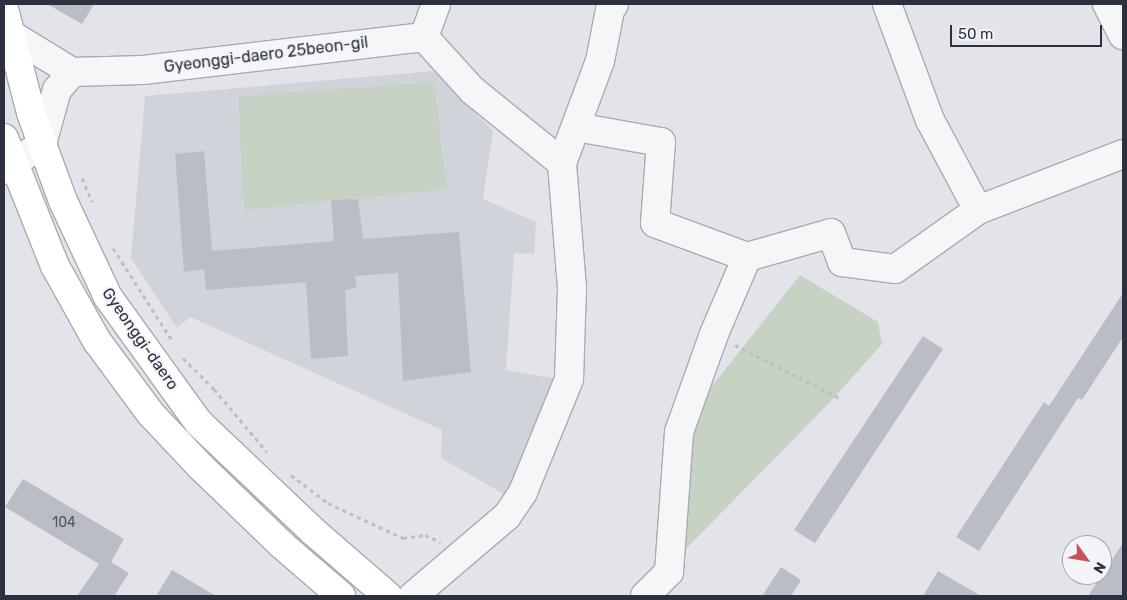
<!DOCTYPE html>
<html>
<head>
<meta charset="utf-8">
<style>
	body { margin:0 }
	#map { position:relative; width:1127px; height:600px; overflow:hidden; background:#e3e4e9; font-family:Rubik,sans-serif }
	div>[style] { position:absolute }
	.built>* { inset:0; background:#d1d3db }
	.green>* { inset:0; background:#c6d3c4 }
	.building>* { inset:0; background:#babdc6 }
	.path>* { height:3px; margin-top:-1.5px; transform-origin:0; background:repeating-linear-gradient(90deg,#bdbfc4 0 4px,transparent 0 8px) }
	.roads { filter:drop-shadow(1px 0 #a8abb3) drop-shadow(-1px 0 #a8abb3) drop-shadow(0 1px #a8abb3) drop-shadow(0 -1px #a8abb3) }
	.minor>* { height:28px; margin:-14px; padding:0 14px; transform-origin:14px; border-radius:14px; background:#f5f6f8 }
	.major>* { height:28px; margin:-14px; padding:0 14px; transform-origin:14px; border-radius:14px; background:#fff }
	span { translate:-50% -50%; white-space:nowrap; text-align:center; line-height:1.15; -webkit-text-stroke:4px #f2f4f7; paint-order:stroke }
	.number-label { font-size:14px; color:#505462 }
	.number-label span { -webkit-text-stroke-width:0 }
	.street-label { font-size:16px; color:#2c3140 }
	.frame { position:absolute; inset:0; border:5px solid #2c3140; pointer-events:none }
	.north { position:absolute; left:1062px; top:535px; width:50px; height:50px; box-sizing:border-box; background:#f2f4f7; border:1px solid #a3a6ae; border-radius:50%; rotate:122deg; font-size:14px; font-weight:700; line-height:20px; text-align:center; color:#2c3140 }
	.north::after { content:''; display:block; margin:auto; width:18px; height:22px; background:#c25458; clip-path:polygon(50% 0,100% 100%,50% 72%,0 100%) }
	.scale { position:absolute; left:950px; top:25px; width:152px; height:22px; box-sizing:border-box; border:2px solid #2c3140; border-top:0; padding-left:6px; font-size:15px; line-height:18px; white-space:nowrap; color:#2c3140; -webkit-text-stroke:4px #f2f4f7; paint-order:stroke }
</style>
</head>
<body>
<div id="map">
	<div class="built">
		<div style="clip-path:polygon(434px 71px,493px 131px,483px 199px,536px 222px,534px 254px,514px 253px,506px 370px,557px 379px,507px 496px,441px 458px,442px 430px,190px 317px,177px 328px,131px 258px,145px 96px)"></div>
	</div>
	<div class="green">
		<div style="clip-path:polygon(434px 82px,447px 189px,244px 210px,238px 96px)"></div>
		<div style="clip-path:polygon(800px 275px,878px 322px,882px 344px,833px 399px,679px 556px,683px 442px,701px 400px)"></div>
	</div>
	<div class="building">
		<div style="clip-path:polygon(47px 4px,94px 4px,82px 24px)"></div>
		<div style="clip-path:polygon(204px 151px,212px 251px,334px 241px,331px 200px,358px 199px,363px 239px,459px 232px,471px 372px,403px 381px,398px 273px,355px 276px,357px 287px,345px 290px,348px 356px,311px 359px,306px 282px,206px 290px,204px 269px,184px 272px,175px 154px)"></div>
		<div style="clip-path:polygon(1123px 293px,1123px 337px,1082px 400px,1078px 398px,979px 551px,956px 537px,1044px 402px,1049px 406px)"></div>
		<div style="clip-path:polygon(923px 336px,943px 349px,815px 543px,794px 530px)"></div>
		<div style="clip-path:polygon(23px 479px,124px 539px,111px 562px,129px 573px,114px 596px,77px 596px,99px 564px,5px 507px)"></div>
		<div style="clip-path:polygon(1123px 543px,1123px 596px,1088px 596px)"></div>
		<div style="clip-path:polygon(781px 567px,801px 580px,791px 596px,762px 596px)"></div>
		<div style="clip-path:polygon(172px 570px,216px 596px,156px 596px)"></div>
		<div style="clip-path:polygon(938px 571px,981px 596px,923px 596px)"></div>
	</div>
	<div class="path">
		<div style="left:82px;top:178px;width:26px;rotate:67deg"></div>
		<div style="left:113px;top:248px;width:112px;rotate:57.4deg"></div>
		<div style="left:735px;top:345px;width:117px;rotate:27deg"></div>
		<div style="left:183px;top:358px;width:44px;rotate:45deg"></div>
		<div style="left:214px;top:389px;width:82px;rotate:49.9deg"></div>
		<div style="left:291px;top:475px;width:46px;rotate:37.1deg"></div>
		<div style="left:328px;top:503px;width:83px;rotate:25deg"></div>
		<div style="left:403px;top:538px;width:22px;rotate:-8deg"></div>
		<div style="left:425px;top:535px;width:17px;rotate:24deg"></div>
	</div>
	<div class="roads">
		<div class="minor">
			<div style="left:887px;top:4px;width:124px;rotate:69.7deg"></div>
			<div style="left:930px;top:120px;width:102px;rotate:61.9deg"></div>
			<div style="left:978px;top:210px;width:155px;rotate:-21.1deg"></div>
			<div style="left:1107px;top:4px;width:35px;rotate:63deg"></div>
			<div style="left:10px;top:34px;width:73px;rotate:31.5deg"></div>
			<div style="left:424px;top:37px;width:72px;rotate:47.8deg"></div>
			<div style="left:472px;top:90px;width:116px;rotate:39deg"></div>
			<div style="left:72px;top:72px;width:71px;rotate:-1.6deg"></div>
			<div style="left:143px;top:70px;width:283px;rotate:-6.7deg"></div>
			<div style="left:424px;top:37px;width:35px;rotate:-70deg"></div>
			<div style="left:576px;top:127px;width:86px;rotate:10deg"></div>
			<div style="left:661px;top:142px;width:81px;rotate:94.2deg"></div>
			<div style="left:655px;top:223px;width:98px;rotate:20.3deg"></div>
			<div style="left:4px;top:170px;width:46px;rotate:-34.4deg"></div>
			<div style="left:42px;top:144px;width:56px;rotate:-74.5deg"></div>
			<div style="left:57px;top:90px;width:23px;rotate:-50deg"></div>
			<div style="left:413px;top:596px;width:123px;rotate:-40.4deg"></div>
			<div style="left:507px;top:516px;width:29px;rotate:-56deg"></div>
			<div style="left:523px;top:492px;width:122px;rotate:-67.8deg"></div>
			<div style="left:569px;top:379px;width:91px;rotate:-88.1deg"></div>
			<div style="left:572px;top:288px;width:125px;rotate:-94.6deg"></div>
			<div style="left:562px;top:163px;width:109px;rotate:-69.6deg"></div>
			<div style="left:600px;top:61px;width:52px;rotate:-78.9deg"></div>
			<div style="left:610px;top:10px;width:7px;rotate:-56deg"></div>
			<div style="left:645px;top:596px;width:34px;rotate:-45deg"></div>
			<div style="left:669px;top:572px;width:140px;rotate:-85.9deg"></div>
			<div style="left:679px;top:432px;width:104px;rotate:-70.3deg"></div>
			<div style="left:714px;top:334px;width:84px;rotate:-66.8deg"></div>
			<div style="left:747px;top:257px;width:87px;rotate:-15.9deg"></div>
			<div style="left:831px;top:233px;width:31px;rotate:69deg"></div>
			<div style="left:842px;top:262px;width:53px;rotate:7.5deg"></div>
			<div style="left:895px;top:269px;width:102px;rotate:-35.4deg"></div>
		</div>
		<div class="major">
			<div style="left:4px;top:9px;width:107px;rotate:75.4deg"></div>
			<div style="left:31px;top:113px;width:33px;rotate:70deg"></div>
			<div style="left:42px;top:144px;width:61px;rotate:69.8deg"></div>
			<div style="left:63px;top:201px;width:106px;rotate:64.9deg"></div>
			<div style="left:108px;top:297px;width:155px;rotate:54.2deg"></div>
			<div style="left:199px;top:423px;width:158px;rotate:43.5deg"></div>
			<div style="left:314px;top:532px;width:98px;rotate:40.9deg"></div>
			<div style="left:4px;top:138px;width:138px;rotate:68.3deg"></div>
			<div style="left:55px;top:266px;width:86px;rotate:60.8deg"></div>
			<div style="left:97px;top:341px;width:89px;rotate:53.6deg"></div>
			<div style="left:150px;top:413px;width:74px;rotate:46.6deg"></div>
			<div style="left:201px;top:467px;width:112px;rotate:43.9deg"></div>
			<div style="left:282px;top:545px;width:78px;rotate:40.8deg"></div>
		</div>
	</div>
	<div class="number-label">
		<span style="left:64px;top:523px">104</span>
	</div>
	<div class="street-label">
		<span style="left:266px;top:55px;rotate:-7deg">Gyeonggi-daero 25beon-gil</span>
		<span style="left:140px;top:339px;rotate:55deg">Gyeonggi-daero</span>
	</div>
	<div class="frame"></div>
	<div class="north">N</div>
	<div class="scale">50 m</div>
</div>
</body>
</html>
